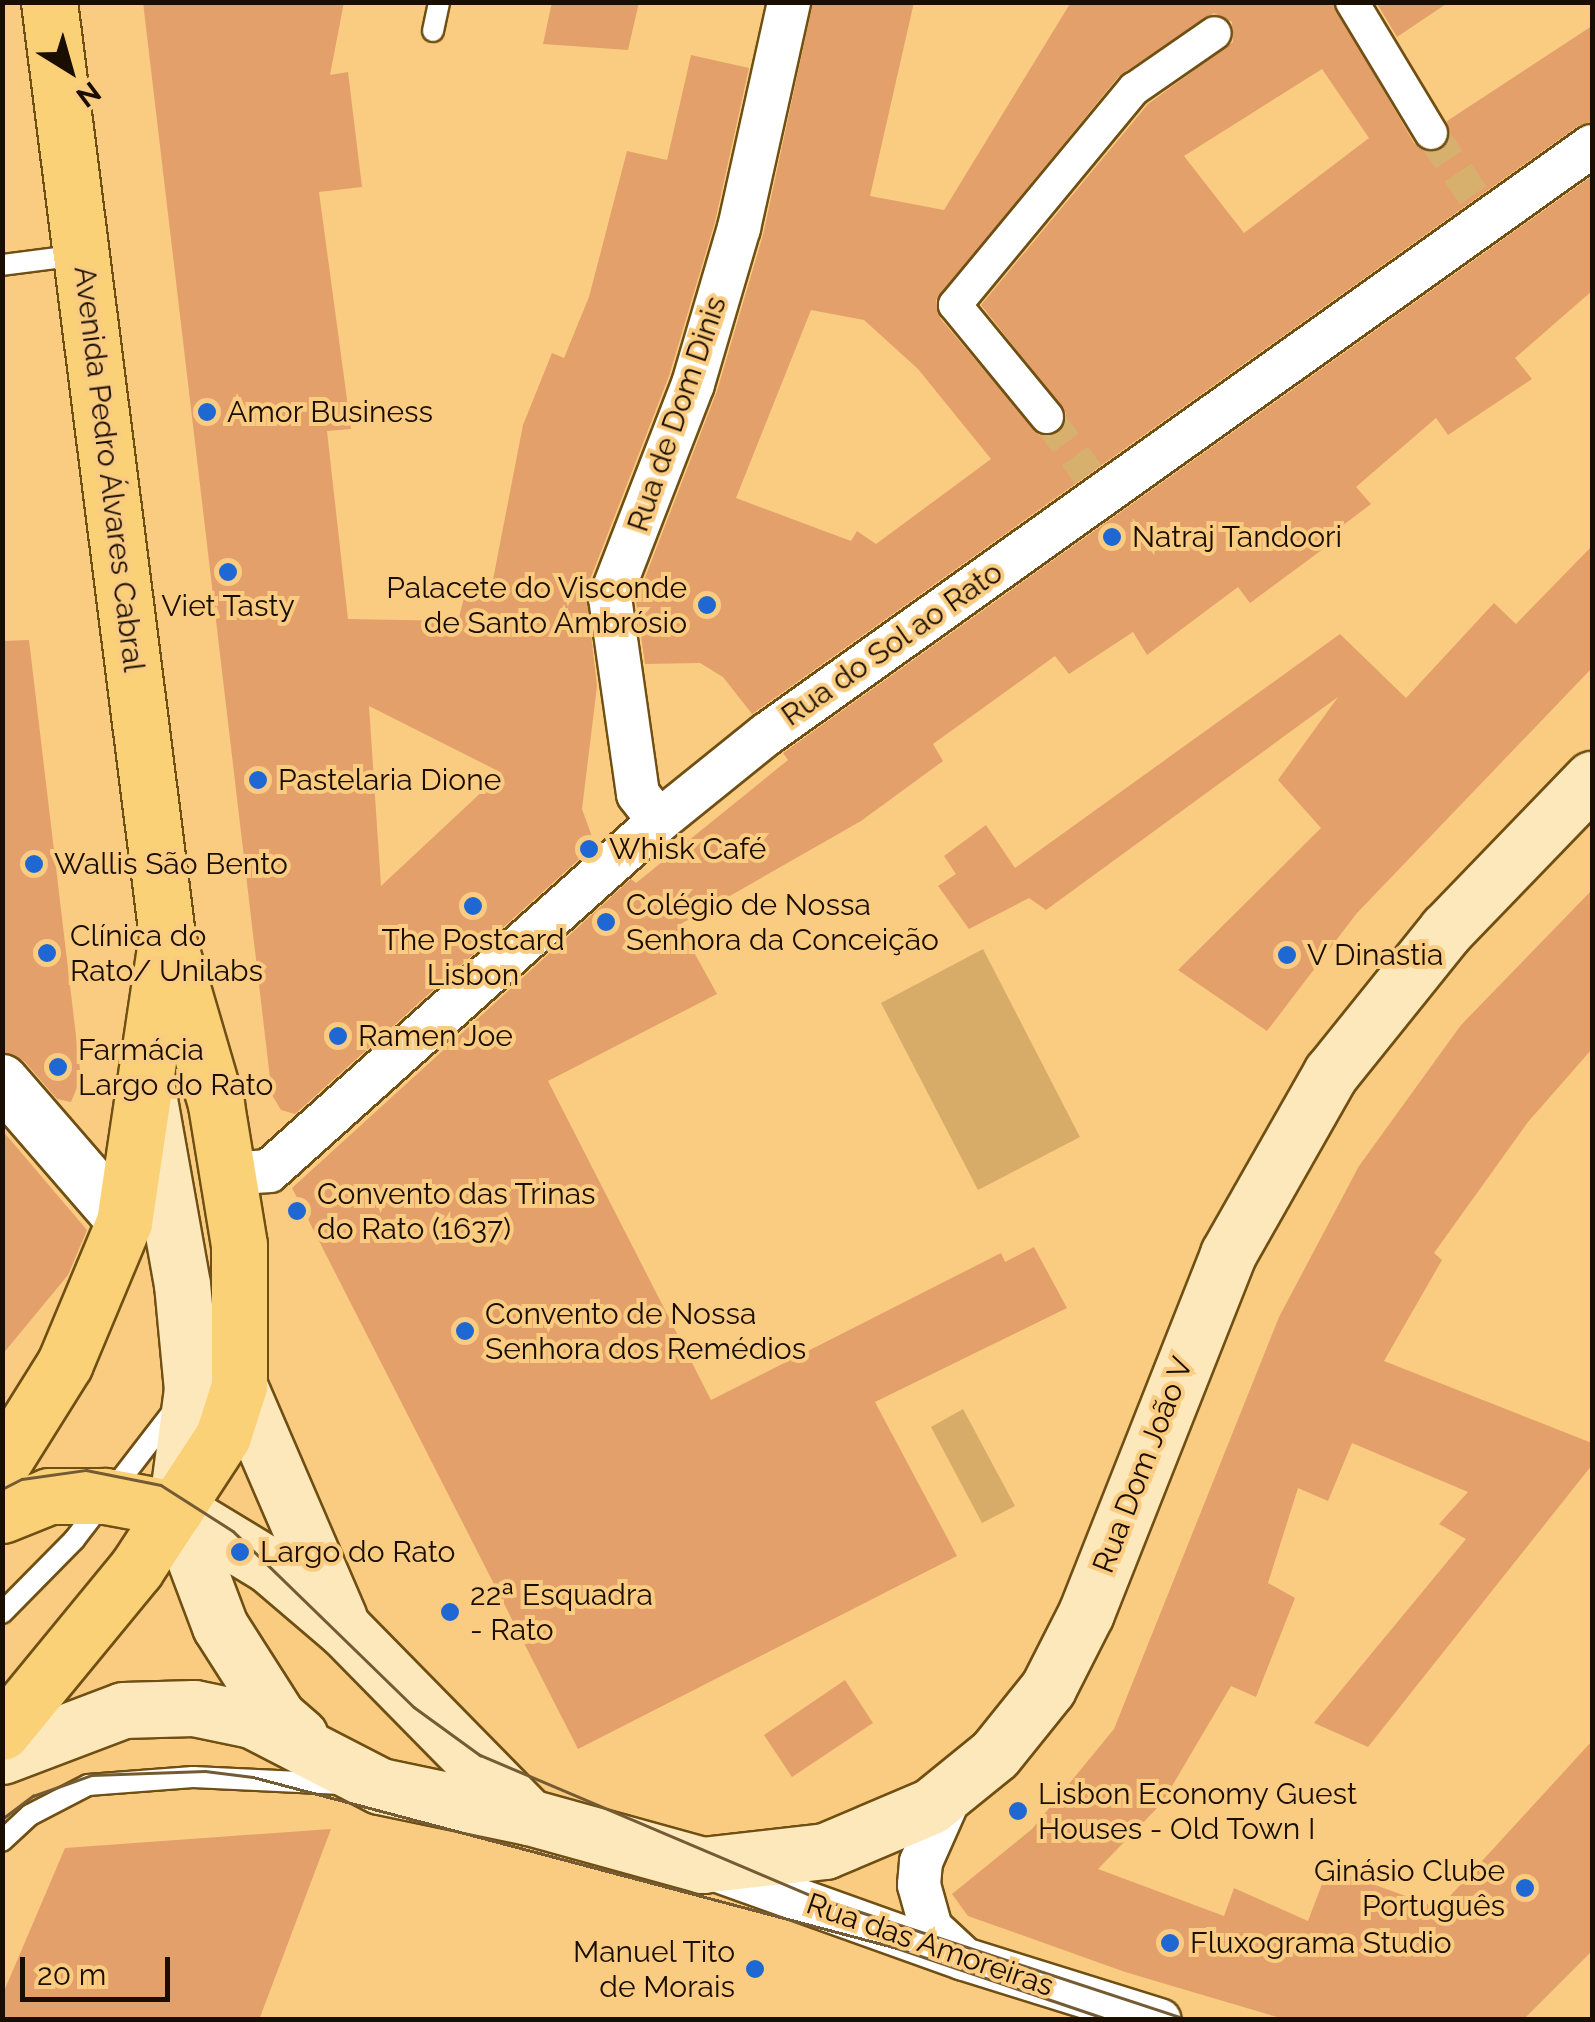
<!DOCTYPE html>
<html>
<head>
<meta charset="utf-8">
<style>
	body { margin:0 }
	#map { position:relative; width:1595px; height:2022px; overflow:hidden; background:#facc81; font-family:Raleway,sans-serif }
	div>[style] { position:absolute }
	.green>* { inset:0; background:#d6ac68 }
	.building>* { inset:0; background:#e4a06b }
	.pedestrian-tunnel>* { height:32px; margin-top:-16px; transform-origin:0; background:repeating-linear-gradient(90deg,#d8b06e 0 32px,transparent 0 48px) }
	.roads { filter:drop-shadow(2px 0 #6f4f13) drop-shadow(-2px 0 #6f4f13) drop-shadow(0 2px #6f4f13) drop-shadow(0 -2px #6f4f13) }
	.service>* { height:20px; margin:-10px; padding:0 10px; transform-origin:10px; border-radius:10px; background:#fff }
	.pedestrian>* { height:32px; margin:-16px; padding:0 16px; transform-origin:16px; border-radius:16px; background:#fff }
	.minor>* { height:42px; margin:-21px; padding:0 21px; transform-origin:21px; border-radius:21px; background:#fff }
	.tertiary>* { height:52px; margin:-26px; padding:0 26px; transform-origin:26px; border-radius:26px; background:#fff }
	.secondary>* { height:55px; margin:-27.5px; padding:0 27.5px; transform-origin:27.5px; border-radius:27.5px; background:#fde8bb }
	.primary>* { height:55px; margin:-27.5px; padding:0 27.5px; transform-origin:27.5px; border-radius:27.5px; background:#fbd177 }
	.tram>* { height:2.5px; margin:-1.25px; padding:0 1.25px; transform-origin:1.25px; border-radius:1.25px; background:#745b34 }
	.dots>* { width:28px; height:28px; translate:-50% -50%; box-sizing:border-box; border:5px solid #facc81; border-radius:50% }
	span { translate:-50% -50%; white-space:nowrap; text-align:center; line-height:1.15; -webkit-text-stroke:8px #facc81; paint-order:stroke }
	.poi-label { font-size:30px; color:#1a0e00 }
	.left { translate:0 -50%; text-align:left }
	.right { translate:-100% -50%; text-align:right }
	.street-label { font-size:30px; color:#1a0e00 }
	.frame { position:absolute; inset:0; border:5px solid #1a0e00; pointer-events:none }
	.north { position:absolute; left:20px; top:20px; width:100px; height:100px; -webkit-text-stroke:8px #facc81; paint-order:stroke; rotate:143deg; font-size:28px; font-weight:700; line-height:40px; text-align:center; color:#1a0e00 }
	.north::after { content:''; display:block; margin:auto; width:35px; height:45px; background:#1a0e00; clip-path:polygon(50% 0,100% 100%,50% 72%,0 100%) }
	.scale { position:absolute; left:20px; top:1957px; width:150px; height:45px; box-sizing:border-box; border:5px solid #1a0e00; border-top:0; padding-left:12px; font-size:30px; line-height:35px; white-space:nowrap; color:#1a0e00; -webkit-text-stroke:8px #facc81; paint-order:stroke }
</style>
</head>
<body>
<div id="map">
	<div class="green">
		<div style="clip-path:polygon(983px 949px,1080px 1137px,978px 1190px,881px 1003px)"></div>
		<div style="clip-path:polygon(963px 1409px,1015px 1506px,982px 1523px,931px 1427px)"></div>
	</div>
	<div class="building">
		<div style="clip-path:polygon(evenodd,143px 2px,344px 2px,330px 75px,348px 72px,362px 187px,319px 192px,351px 429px,327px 431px,348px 619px,458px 621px,467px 586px,490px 595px,523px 425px,552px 353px,564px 358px,589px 297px,627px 151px,667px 160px,691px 55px,749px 68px,715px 222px,669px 376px,586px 590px,597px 686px,582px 809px,595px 845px,295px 1114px,281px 1110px,272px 1095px,143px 2px,369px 706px,502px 773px,381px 886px,369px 706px)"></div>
		<div style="clip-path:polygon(552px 2px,639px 2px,628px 50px,543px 44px)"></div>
		<div style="clip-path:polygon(evenodd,813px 2px,914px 2px,870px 196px,944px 210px,1071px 2px,1332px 2px,1414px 143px,1430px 153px,1449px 142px,1447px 121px,1592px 26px,1592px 121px,1578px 126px,752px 714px,723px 677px,700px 663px,645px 664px,636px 601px,717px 391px,763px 235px,813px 2px,1214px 13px,1232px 22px,1233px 42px,1148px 104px,981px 305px,1066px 413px,1060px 432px,1039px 435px,940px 318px,936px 300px,1119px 76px,1214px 13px,813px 2px,1322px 69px,1369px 138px,1244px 233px,1184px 156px,1322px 69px,813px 2px,811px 310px,864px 320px,918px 369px,991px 459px,876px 544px,857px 531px,851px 541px,736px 498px,811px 310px)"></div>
		<div style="clip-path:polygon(1376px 2px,1449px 2px,1397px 37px)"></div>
		<div style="clip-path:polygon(1592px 176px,1592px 291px,1515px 358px,1532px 379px,1448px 435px,1436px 418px,1356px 487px,1371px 504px,1338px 529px,1342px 535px,1250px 603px,1238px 587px,1147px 655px,1133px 632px,1069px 674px,1055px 656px,933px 744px,943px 761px,861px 821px,679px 925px,717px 994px,548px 1081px,711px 1400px,1001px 1253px,1005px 1262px,1034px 1247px,1067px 1308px,875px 1402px,957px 1556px,578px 1749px,292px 1188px,631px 879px,636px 883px,788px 760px,783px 753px)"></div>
		<div style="clip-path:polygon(1592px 546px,1592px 668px,1357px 913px,1267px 1031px,1178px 970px,1321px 828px,1278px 780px,1338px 697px,1046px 910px,1029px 898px,969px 929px,938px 886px,956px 874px,944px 856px,986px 825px,1015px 868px,1340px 634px,1406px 698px,1494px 603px,1516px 624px)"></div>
		<div style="clip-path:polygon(29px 640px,81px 1078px,71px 1102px,57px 1099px,24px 1061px,2px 1052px,2px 641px)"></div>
		<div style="clip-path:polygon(1592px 890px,1592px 1049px,1528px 1122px,1434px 1253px,1442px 1260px,1384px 1361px,1592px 1443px,1592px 1465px,1368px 1747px,1314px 1723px,1466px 1539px,1439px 1524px,1468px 1492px,1352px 1443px,1328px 1501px,1298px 1488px,1268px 1583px,1295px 1598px,1256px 1697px,1231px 1686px,1162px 1803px,1098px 1869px,1224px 1916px,1234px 1888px,1308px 1921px,1328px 1868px,1439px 1908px,1592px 1741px,1592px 1951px,1523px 2020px,1287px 2020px,1125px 1972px,968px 1916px,952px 1894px,1032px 1829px,1114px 1729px,1279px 1317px,1359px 1166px,1461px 1025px)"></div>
		<div style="clip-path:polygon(2px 1130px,87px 1230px,68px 1275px,2px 1355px)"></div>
		<div style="clip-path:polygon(845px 1680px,873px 1723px,792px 1777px,764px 1735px)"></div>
		<div style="clip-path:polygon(331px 1829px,259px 2020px,2px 2020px,2px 1996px,65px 1848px)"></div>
	</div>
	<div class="pedestrian-tunnel">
		<div style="left:1431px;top:133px;width:75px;rotate:55.9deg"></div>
		<div style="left:1047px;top:417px;width:70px;rotate:54.3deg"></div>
	</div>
	<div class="roads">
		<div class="service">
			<div style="left:433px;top:31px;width:30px;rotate:-78deg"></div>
			<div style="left:2px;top:265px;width:79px;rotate:-7.3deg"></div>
			<div style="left:2px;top:1613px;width:103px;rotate:-45.4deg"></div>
			<div style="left:74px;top:1540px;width:165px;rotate:-52.4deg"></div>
			<div style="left:2px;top:1841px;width:38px;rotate:-43deg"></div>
			<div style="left:30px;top:1815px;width:65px;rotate:-27.3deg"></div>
			<div style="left:88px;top:1785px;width:105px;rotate:-4.4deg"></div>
			<div style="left:193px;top:1777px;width:149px;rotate:2.7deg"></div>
		</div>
		<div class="pedestrian">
			<div style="left:1352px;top:2px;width:153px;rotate:58.9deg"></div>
			<div style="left:1047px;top:417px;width:145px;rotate:-129.4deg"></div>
			<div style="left:955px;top:305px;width:281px;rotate:-50.4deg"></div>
			<div style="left:1134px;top:89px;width:98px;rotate:-34.7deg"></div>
		</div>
		<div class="minor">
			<div style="left:659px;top:821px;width:34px;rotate:-128deg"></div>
			<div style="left:638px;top:794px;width:198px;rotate:-98.1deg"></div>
			<div style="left:610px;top:598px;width:230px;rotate:-68.8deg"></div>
			<div style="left:693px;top:384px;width:163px;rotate:-73.6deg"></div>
			<div style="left:739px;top:228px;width:231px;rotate:-77.5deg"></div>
			<div style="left:227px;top:1174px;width:42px;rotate:-4.1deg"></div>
			<div style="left:269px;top:1171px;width:524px;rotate:-41.91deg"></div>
			<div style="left:659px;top:821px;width:139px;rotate:-38.9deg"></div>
			<div style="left:767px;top:734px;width:1013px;rotate:-35.48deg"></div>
			<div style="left:953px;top:1790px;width:79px;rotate:114deg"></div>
			<div style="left:921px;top:1862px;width:23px;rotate:95deg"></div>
			<div style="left:919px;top:1885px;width:45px;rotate:74.4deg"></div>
			<div style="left:931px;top:1928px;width:40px;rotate:43deg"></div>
			<div style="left:707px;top:1867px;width:273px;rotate:19.7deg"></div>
			<div style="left:964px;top:1959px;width:205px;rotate:17.3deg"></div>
		</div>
		<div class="tertiary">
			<div style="left:2px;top:1081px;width:186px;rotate:49.1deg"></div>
		</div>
		<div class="secondary">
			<div style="left:147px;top:1088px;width:199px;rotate:79.9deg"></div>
			<div style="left:182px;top:1284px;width:105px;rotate:84.6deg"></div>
			<div style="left:192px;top:1389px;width:121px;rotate:97.6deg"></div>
			<div style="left:176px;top:1509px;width:125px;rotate:69.4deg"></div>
			<div style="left:220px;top:1626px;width:108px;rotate:57.5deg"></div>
			<div style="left:278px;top:1717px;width:29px;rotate:41deg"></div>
			<div style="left:239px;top:1386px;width:253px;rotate:66.7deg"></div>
			<div style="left:176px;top:1509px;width:110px;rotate:31.2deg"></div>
			<div style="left:270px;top:1566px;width:99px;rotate:40.5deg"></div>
			<div style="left:345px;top:1630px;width:262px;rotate:45.5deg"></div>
			<div style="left:2px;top:1756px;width:129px;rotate:-20.8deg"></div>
			<div style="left:123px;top:1710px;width:71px;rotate:-1.6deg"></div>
			<div style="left:194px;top:1708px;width:59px;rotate:11.7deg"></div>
			<div style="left:252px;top:1720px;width:144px;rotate:27.3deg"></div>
			<div style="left:380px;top:1786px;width:152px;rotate:11.8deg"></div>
			<div style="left:529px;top:1817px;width:180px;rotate:15.5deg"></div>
			<div style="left:702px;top:1865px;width:124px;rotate:-6.5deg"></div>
			<div style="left:825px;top:1851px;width:115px;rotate:-23deg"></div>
			<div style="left:931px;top:1806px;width:82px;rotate:-39.1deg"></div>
			<div style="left:995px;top:1754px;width:85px;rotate:-51.2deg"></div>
			<div style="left:1048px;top:1688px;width:84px;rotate:-63.1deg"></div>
			<div style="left:1086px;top:1613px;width:386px;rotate:-68.4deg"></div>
			<div style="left:1228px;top:1254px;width:208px;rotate:-60.4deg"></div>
			<div style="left:1331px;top:1073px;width:184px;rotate:-51.2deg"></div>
			<div style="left:1446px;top:930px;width:210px;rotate:-46deg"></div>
		</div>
		<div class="primary">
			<div style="left:2px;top:1464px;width:119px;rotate:-58deg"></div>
			<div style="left:65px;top:1363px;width:153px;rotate:-67.3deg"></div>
			<div style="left:124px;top:1222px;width:271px;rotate:-81.5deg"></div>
			<div style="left:2px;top:1515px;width:51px;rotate:-22deg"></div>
			<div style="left:49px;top:1496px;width:56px"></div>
			<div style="left:105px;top:1496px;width:72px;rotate:10.4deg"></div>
			<div style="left:2px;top:1732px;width:211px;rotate:-50.6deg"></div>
			<div style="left:136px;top:1569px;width:159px;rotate:-56.8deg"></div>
			<div style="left:223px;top:1436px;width:52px;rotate:-72.3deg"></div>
			<div style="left:239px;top:1386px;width:141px;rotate:-90deg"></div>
			<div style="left:239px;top:1245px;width:143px;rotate:-99.3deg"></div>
			<div style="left:216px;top:1104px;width:175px;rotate:-106.3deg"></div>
			<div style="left:167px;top:936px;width:941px;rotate:-97.2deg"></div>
		</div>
	</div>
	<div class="tram">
		<div style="left:2px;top:1489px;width:22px;rotate:-27deg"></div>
		<div style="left:22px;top:1479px;width:65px;rotate:-8deg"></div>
		<div style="left:86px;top:1470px;width:76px;rotate:11.3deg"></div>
		<div style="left:161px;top:1485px;width:85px;rotate:32.6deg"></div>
		<div style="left:233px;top:1531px;width:252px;rotate:44.2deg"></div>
		<div style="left:414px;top:1707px;width:82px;rotate:36deg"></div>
		<div style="left:480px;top:1755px;width:361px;rotate:23deg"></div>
		<div style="left:812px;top:1896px;width:397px;rotate:18.2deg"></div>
		<div style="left:2px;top:1819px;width:39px;rotate:-37deg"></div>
		<div style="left:33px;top:1796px;width:63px;rotate:-19.6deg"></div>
		<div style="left:92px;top:1775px;width:113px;rotate:-2deg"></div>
		<div style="left:205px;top:1771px;width:48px;rotate:7.1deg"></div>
		<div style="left:253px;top:1777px;width:666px;rotate:14.87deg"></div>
		<div style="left:897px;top:1948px;width:225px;rotate:18.7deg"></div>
	</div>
	<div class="dots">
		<div style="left:207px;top:412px;background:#1f68d3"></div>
		<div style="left:1112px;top:537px;background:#1f68d3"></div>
		<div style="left:228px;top:572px;background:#1f68d3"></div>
		<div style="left:707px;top:605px;background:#1f68d3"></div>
		<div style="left:258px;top:780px;background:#1f68d3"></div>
		<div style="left:589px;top:849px;background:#1f68d3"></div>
		<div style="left:34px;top:864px;background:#1f68d3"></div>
		<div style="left:473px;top:906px;background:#1f68d3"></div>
		<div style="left:606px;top:922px;background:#1f68d3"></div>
		<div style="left:47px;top:953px;background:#1f68d3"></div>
		<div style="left:1287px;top:955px;background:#1f68d3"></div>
		<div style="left:338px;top:1036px;background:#1f68d3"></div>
		<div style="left:58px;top:1067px;background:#1f68d3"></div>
		<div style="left:297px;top:1211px;background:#1f68d3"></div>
		<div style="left:465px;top:1331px;background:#1f68d3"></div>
		<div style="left:240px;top:1552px;background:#1f68d3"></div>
		<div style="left:450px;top:1612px;background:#1f68d3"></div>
		<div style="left:1018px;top:1811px;background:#1f68d3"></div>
		<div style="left:1525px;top:1888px;background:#1f68d3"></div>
		<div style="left:1170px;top:1943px;background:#1f68d3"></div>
		<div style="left:755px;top:1969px;background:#1f68d3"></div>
	</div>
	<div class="poi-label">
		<span class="left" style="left:227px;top:412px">Amor Business</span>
		<span class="left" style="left:1132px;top:537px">Natraj Tandoori</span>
		<span class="right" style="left:687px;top:605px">Palacete do Visconde<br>de Santo Ambrósio</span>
		<span style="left:228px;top:606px">Viet Tasty</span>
		<span class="left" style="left:278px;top:780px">Pastelaria Dione</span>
		<span class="left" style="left:609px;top:849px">Whisk Café</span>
		<span class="left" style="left:54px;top:864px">Wallis São Bento</span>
		<span class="left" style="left:626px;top:922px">Colégio de Nossa<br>Senhora da Conceição</span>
		<span class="left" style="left:70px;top:953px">Clínica do<br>Rato/ Unilabs</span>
		<span style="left:473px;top:957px">The Postcard<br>Lisbon</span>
		<span class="left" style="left:1307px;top:955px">V Dinastia</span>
		<span class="left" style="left:358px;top:1036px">Ramen Joe</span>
		<span class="left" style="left:78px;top:1067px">Farmácia<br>Largo do Rato</span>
		<span class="left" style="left:317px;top:1211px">Convento das Trinas<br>do Rato (1637)</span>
		<span class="left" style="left:485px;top:1331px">Convento de Nossa<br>Senhora dos Remédios</span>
		<span class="left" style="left:260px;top:1552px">Largo do Rato</span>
		<span class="left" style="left:470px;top:1612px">22ª Esquadra<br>- Rato</span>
		<span class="left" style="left:1038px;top:1811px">Lisbon Economy Guest<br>Houses - Old Town I</span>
		<span class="right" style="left:1505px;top:1888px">Ginásio Clube<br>Português</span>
		<span class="left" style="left:1190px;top:1943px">Fluxograma Studio</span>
		<span class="right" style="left:735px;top:1969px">Manuel Tito<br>de Morais</span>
	</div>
	<div class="street-label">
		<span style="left:677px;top:414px;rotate:-71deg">Rua de Dom Dinis</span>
		<span style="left:109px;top:469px;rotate:83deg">Avenida Pedro Álvares Cabral</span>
		<span style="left:892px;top:644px;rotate:-35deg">Rua do Sol ao Rato</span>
		<span style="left:1143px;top:1465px;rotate:-69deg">Rua Dom João V</span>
		<span style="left:930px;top:1945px;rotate:19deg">Rua das Amoreiras</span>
	</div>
	<div class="frame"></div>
	<div class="north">N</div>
	<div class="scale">20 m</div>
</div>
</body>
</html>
